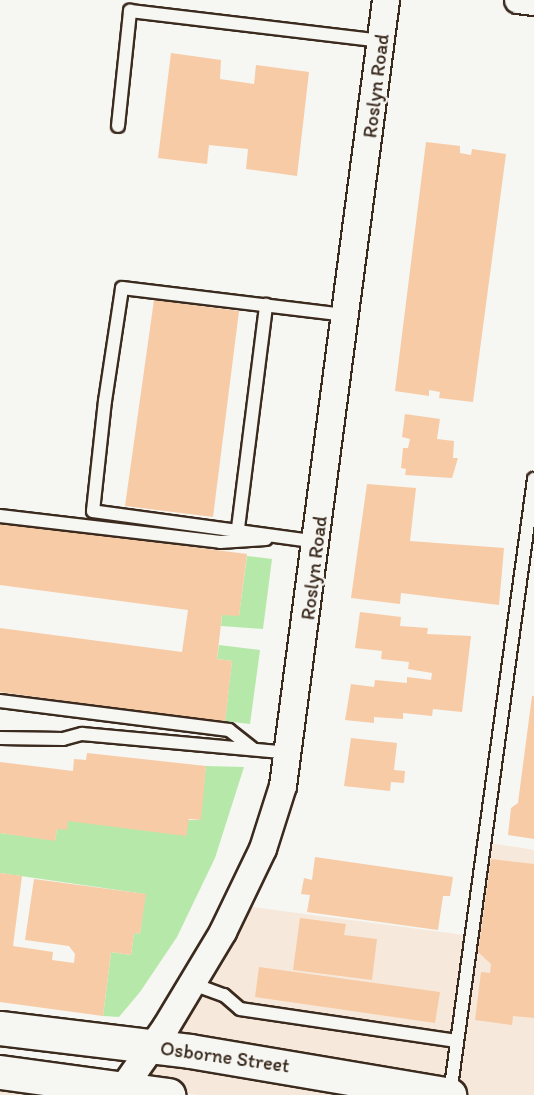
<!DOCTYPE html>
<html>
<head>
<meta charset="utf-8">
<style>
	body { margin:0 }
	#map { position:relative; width:534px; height:1095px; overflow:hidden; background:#f6f6f2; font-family:Itim,sans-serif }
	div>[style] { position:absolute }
	.built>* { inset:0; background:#f6e9db }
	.green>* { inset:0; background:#b6e9a9 }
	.building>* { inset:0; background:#f7cba6 }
	.roads { filter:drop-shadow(2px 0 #3b2a1e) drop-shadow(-2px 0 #3b2a1e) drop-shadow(0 2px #3b2a1e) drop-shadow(0 -2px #3b2a1e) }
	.service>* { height:12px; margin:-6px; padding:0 6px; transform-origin:6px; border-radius:6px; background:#f6f6f2 }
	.minor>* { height:26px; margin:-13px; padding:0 13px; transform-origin:13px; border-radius:13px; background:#f6f6f2 }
	.secondary>* { height:33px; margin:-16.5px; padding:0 16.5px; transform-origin:16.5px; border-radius:16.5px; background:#f6f6f2 }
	span { translate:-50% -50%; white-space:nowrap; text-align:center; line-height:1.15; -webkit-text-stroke:4.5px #f6f6f2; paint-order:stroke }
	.street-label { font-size:20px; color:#3b2a1e }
</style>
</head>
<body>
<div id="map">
	<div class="built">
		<div style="clip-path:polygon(484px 842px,534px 850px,534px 1095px,199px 1095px,137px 1089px,170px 1095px,0 1095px,0 1072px,123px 1088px,237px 905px,472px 936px)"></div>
	</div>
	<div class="green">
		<div style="clip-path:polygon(247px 556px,272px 559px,263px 629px,221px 626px,222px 615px,239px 615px)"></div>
		<div style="clip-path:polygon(219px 645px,260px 650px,250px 724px,225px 721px,232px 661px,217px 659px)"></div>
		<div style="clip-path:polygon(206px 766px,244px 767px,215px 858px,177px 937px,140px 992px,119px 1017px,103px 1016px,111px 952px,131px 955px,134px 933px,140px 934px,145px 894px,0 873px,0 833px,55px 840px,57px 829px,68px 821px,200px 820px)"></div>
	</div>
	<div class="building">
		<div style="clip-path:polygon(171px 53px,221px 60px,220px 79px,254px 84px,256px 65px,309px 72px,297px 176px,246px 169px,248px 149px,209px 145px,207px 164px,158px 158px)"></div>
		<div style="clip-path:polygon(426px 142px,460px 146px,460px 153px,471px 155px,472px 149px,506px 154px,473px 402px,439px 398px,440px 392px,429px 390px,429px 396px,395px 391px)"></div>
		<div style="clip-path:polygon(154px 300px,239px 311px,213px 517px,125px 506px)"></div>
		<div style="clip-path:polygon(405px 414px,440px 419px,437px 439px,454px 441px,453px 458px,458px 458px,452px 478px,405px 475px,406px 469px,401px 468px,403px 448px,408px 448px,410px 439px,402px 437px)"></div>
		<div style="clip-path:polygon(367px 484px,416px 488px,410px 541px,504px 548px,499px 605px,401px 593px,400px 604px,351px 598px)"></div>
		<div style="clip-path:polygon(0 522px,247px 554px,239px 616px,222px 615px,217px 659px,232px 661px,225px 723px,0 692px,0 628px,182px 652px,188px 610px,0 585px)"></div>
		<div style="clip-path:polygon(360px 612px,401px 617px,400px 626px,428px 628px,427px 634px,471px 636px,462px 712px,433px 709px,432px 716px,403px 713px,403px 719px,374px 717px,374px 723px,345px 720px,351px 684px,374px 687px,375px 680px,407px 683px,407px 677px,431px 680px,432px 673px,408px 669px,409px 662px,381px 659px,382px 651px,355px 648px)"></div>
		<div style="clip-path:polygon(532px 696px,534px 696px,534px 839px,508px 835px,511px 808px,518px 803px)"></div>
		<div style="clip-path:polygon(351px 738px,397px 743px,394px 770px,405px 771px,404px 783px,391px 782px,390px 791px,344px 786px)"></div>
		<div style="clip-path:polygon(87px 753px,206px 766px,201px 820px,189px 819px,186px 836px,68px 821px,67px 830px,57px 829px,55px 841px,0 833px,0 762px,73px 771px,74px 759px,86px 760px)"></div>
		<div style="clip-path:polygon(315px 857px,453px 877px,450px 896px,443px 896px,438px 930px,307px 912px,310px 895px,301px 894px,304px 878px,312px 880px)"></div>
		<div style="clip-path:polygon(491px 859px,534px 864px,534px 1018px,513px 1016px,512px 1025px,475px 1020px,481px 972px,490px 973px,491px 964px,478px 952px)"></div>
		<div style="clip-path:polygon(0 873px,22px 876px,13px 946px,53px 952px,52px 960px,74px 963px,75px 954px,69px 946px,25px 940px,34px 879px,146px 894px,140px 934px,134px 933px,131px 955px,111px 952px,103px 1016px,0 1002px)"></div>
		<div style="clip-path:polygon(300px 918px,346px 924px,344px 935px,377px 939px,372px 980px,293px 970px)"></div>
		<div style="clip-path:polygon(259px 967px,440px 992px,435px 1023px,255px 997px)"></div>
	</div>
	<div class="roads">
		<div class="service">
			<div style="left:118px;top:126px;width:116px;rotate:-84deg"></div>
			<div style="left:130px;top:11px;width:254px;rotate:6.8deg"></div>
			<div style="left:0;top:516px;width:222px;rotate:6.7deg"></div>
			<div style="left:220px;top:542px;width:46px;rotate:-3.7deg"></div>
			<div style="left:238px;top:528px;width:225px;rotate:-82.8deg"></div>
			<div style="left:318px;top:542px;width:227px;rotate:-172.2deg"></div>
			<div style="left:93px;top:511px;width:111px;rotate:-83.8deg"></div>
			<div style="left:105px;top:401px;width:114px;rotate:-81.4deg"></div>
			<div style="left:122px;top:288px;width:226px;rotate:6.9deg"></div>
			<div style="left:0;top:701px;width:231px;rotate:7.2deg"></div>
			<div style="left:229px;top:730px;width:29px;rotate:38deg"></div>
			<div style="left:0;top:738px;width:63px;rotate:0.9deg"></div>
			<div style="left:63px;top:739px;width:20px;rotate:-15deg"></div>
			<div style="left:82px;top:734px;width:208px;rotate:5.2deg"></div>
			<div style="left:193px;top:984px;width:33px;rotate:20deg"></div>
			<div style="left:224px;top:995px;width:21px;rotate:41deg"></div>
			<div style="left:240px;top:1009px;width:219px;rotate:8.4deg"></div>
			<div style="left:450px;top:1094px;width:621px;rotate:-82.22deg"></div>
		</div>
		<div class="minor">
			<div style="left:518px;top:0;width:16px;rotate:7deg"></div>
			<div style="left:118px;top:1095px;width:83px;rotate:-54.8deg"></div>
			<div style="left:166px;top:1027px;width:111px;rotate:-59deg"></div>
			<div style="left:223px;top:932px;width:92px;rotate:-64.3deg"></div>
			<div style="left:263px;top:849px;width:66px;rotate:-72.4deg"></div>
			<div style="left:283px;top:786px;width:793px;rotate:-82.53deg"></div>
		</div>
		<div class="secondary">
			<div style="left:0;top:1028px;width:191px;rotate:6.9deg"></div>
			<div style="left:190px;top:1051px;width:263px;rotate:9.6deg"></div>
			<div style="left:0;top:1072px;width:170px;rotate:7.8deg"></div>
		</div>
	</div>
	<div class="street-label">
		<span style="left:376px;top:86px;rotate:-83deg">Roslyn Road</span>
		<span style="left:314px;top:568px;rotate:-83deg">Roslyn Road</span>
		<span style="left:225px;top:1057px;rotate:8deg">Osborne Street</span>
	</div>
</div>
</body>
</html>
